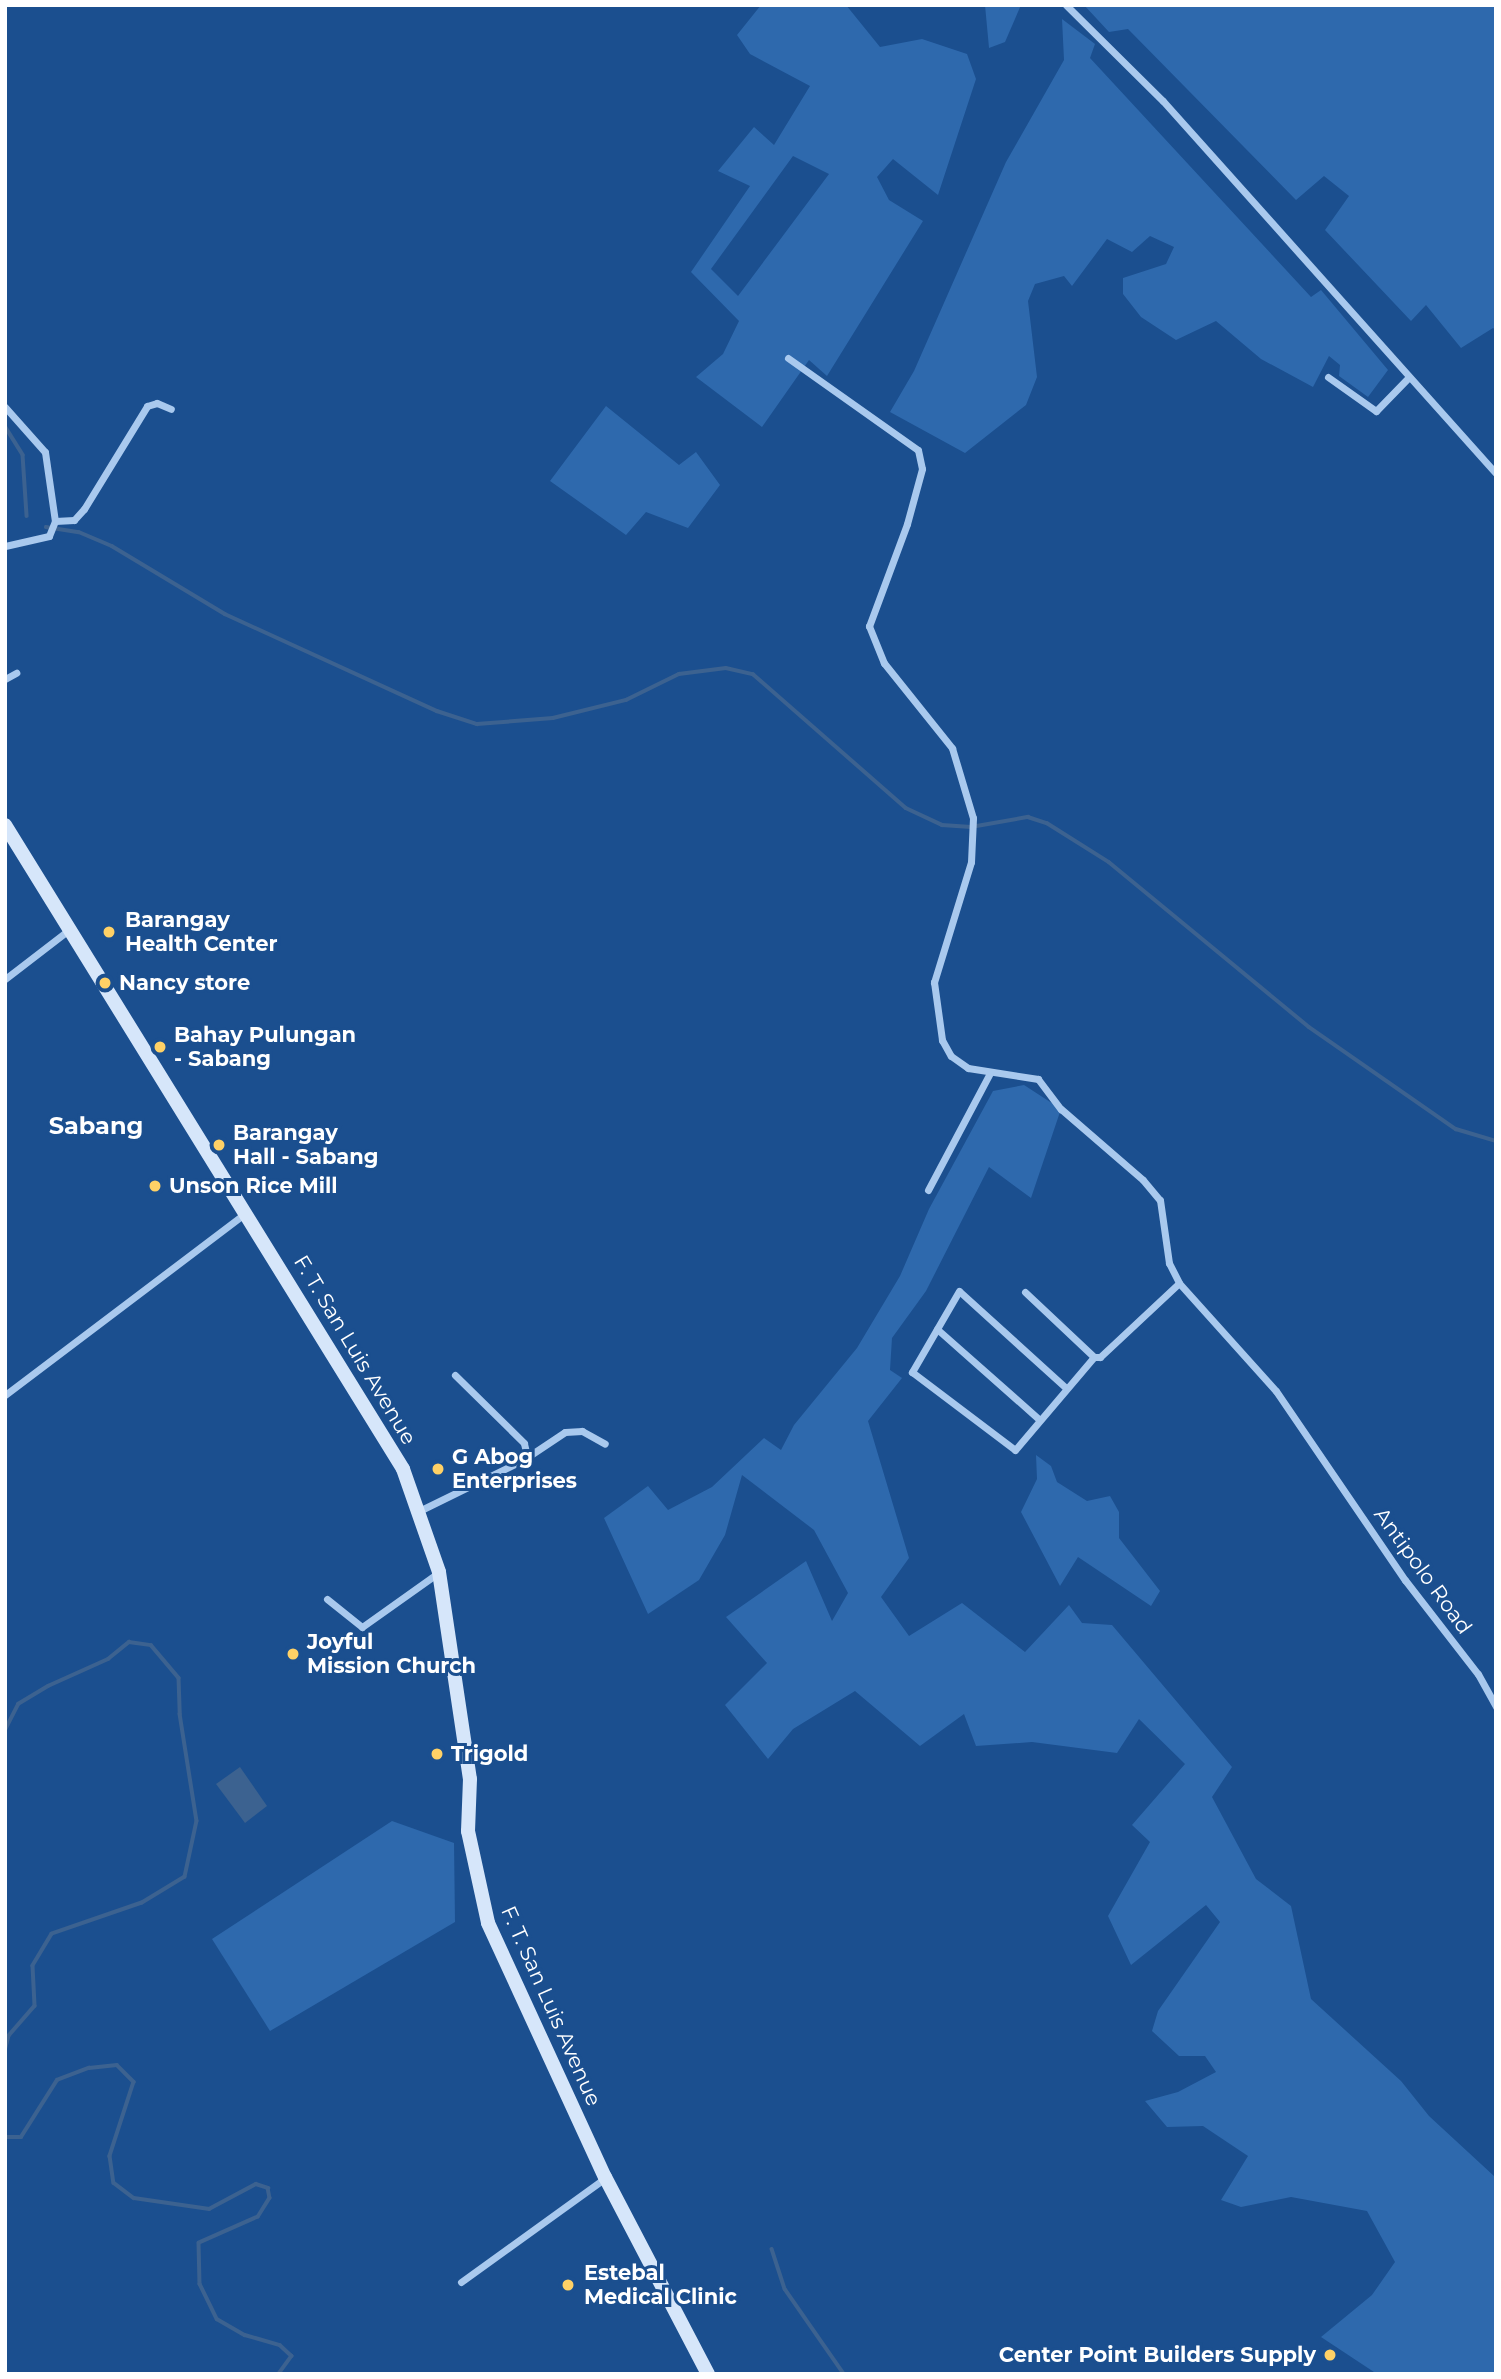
<!DOCTYPE html>
<html>
<head>
<meta charset="utf-8">
<style>
	body { margin:0 }
	#map { position:relative; width:1501px; height:2379px; overflow:hidden; background:#1b4f8f; font-family:Montserrat,sans-serif }
	div>[style] { position:absolute }
	.green>* { inset:0; background:#2e69ad }
	.water>* { inset:0; background:#3c6290 }
	.stream>* { height:3.5px; margin:-1.75px; padding:0 1.75px; transform-origin:1.75px; border-radius:1.75px; background:#3c6290 }
	.street>* { height:7px; margin:-3.5px; padding:0 3.5px; transform-origin:3.5px; border-radius:3.5px; background:#a9c9ee }
	.secondary>* { height:14px; margin:-7px; padding:0 7px; transform-origin:7px; border-radius:7px; background:#d6e6fa }
	.dots>* { width:19px; height:19px; translate:-50% -50%; box-sizing:border-box; border:4px solid #1b4f8f; border-radius:50% }
	span { translate:-50% -50%; white-space:nowrap; text-align:center; line-height:1.15; -webkit-text-stroke:6px #1b4f8f; paint-order:stroke }
	.poi-label { font-size:21px; color:#fff; font-weight:700 }
	.left { translate:0 -50%; text-align:left }
	.right { translate:-100% -50%; text-align:right }
	.street-label { font-size:21px; color:#fff }
	.quarter-label { font-size:24px; color:#fff; font-weight:700 }
	.frame { position:absolute; inset:0; border:7px solid #fff; pointer-events:none }
</style>
</head>
<body>
<div id="map">
	<div class="green">
		<div style="clip-path:polygon(evenodd,761px 5px,846px 5px,880px 47px,922px 39px,967px 54px,976px 79px,938px 195px,893px 159px,877px 177px,889px 200px,923px 221px,827px 376px,809px 360px,762px 427px,696px 377px,723px 354px,739px 321px,691px 272px,750px 186px,718px 171px,754px 127px,774px 145px,810px 86px,750px 54px,737px 35px,761px 5px,793px 156px,829px 174px,738px 296px,711px 269px,793px 156px)"></div>
		<div style="clip-path:polygon(985px 5px,1021px 5px,1005px 42px,989px 48px)"></div>
		<div style="clip-path:polygon(1084px 5px,1496px 5px,1496px 330px,1493px 328px,1461px 348px,1426px 305px,1411px 321px,1325px 230px,1349px 196px,1324px 176px,1296px 200px,1128px 29px,1109px 32px)"></div>
		<div style="clip-path:polygon(1062px 19px,1095px 44px,1090px 58px,1311px 297px,1321px 290px,1388px 370px,1368px 397px,1339px 376px,1340px 365px,1329px 356px,1313px 387px,1261px 359px,1216px 321px,1176px 340px,1141px 317px,1123px 294px,1123px 278px,1166px 264px,1174px 247px,1150px 236px,1132px 252px,1107px 239px,1072px 286px,1064px 276px,1035px 284px,1028px 301px,1037px 377px,1026px 405px,965px 453px,890px 412px,914px 371px,1006px 162px,1064px 60px)"></div>
		<div style="clip-path:polygon(606px 406px,679px 465px,696px 452px,720px 485px,688px 528px,646px 512px,626px 535px,550px 481px)"></div>
		<div style="clip-path:polygon(1024px 1085px,1061px 1109px,1031px 1198px,989px 1167px,926px 1291px,892px 1338px,890px 1370px,902px 1378px,868px 1421px,909px 1558px,881px 1597px,909px 1636px,962px 1603px,1025px 1652px,1069px 1605px,1082px 1623px,1112px 1625px,1232px 1767px,1212px 1797px,1256px 1879px,1291px 1906px,1311px 1999px,1401px 2081px,1429px 2116px,1494px 2176px,1496px 2374px,1377px 2374px,1321px 2337px,1372px 2295px,1395px 2262px,1367px 2211px,1291px 2197px,1241px 2207px,1221px 2200px,1248px 2156px,1203px 2126px,1167px 2127px,1145px 2101px,1178px 2092px,1216px 2072px,1205px 2056px,1179px 2056px,1152px 2031px,1158px 2011px,1220px 1922px,1206px 1905px,1131px 1965px,1108px 1916px,1150px 1842px,1132px 1825px,1185px 1764px,1139px 1719px,1117px 1753px,1032px 1742px,976px 1746px,964px 1714px,920px 1746px,855px 1691px,793px 1729px,768px 1759px,725px 1705px,767px 1663px,726px 1617px,806px 1561px,832px 1621px,848px 1593px,814px 1530px,742px 1475px,725px 1535px,699px 1580px,648px 1614px,604px 1518px,648px 1486px,668px 1510px,712px 1487px,764px 1438px,781px 1450px,794px 1425px,857px 1348px,900px 1276px,929px 1209px,993px 1091px)"></div>
		<div style="clip-path:polygon(1036px 1455px,1051px 1466px,1057px 1482px,1087px 1501px,1110px 1496px,1119px 1512px,1119px 1538px,1160px 1591px,1151px 1606px,1078px 1557px,1060px 1586px,1021px 1512px,1037px 1479px)"></div>
		<div style="clip-path:polygon(392px 1821px,454px 1843px,455px 1922px,270px 2031px,212px 1939px)"></div>
	</div>
	<div class="water">
		<div style="clip-path:polygon(240px 1767px,267px 1806px,245px 1823px,216px 1784px)"></div>
	</div>
	<div class="stream">
		<div style="left:5px;top:426px;width:34px;rotate:58deg"></div>
		<div style="left:23px;top:455px;width:61px;rotate:86.2deg"></div>
		<div style="left:46px;top:527px;width:33px;rotate:9deg"></div>
		<div style="left:79px;top:532px;width:36px;rotate:23deg"></div>
		<div style="left:112px;top:546px;width:132px;rotate:31deg"></div>
		<div style="left:225px;top:614px;width:233px;rotate:24.6deg"></div>
		<div style="left:437px;top:711px;width:42px;rotate:18deg"></div>
		<div style="left:477px;top:724px;width:76px;rotate:-4.5deg"></div>
		<div style="left:553px;top:718px;width:75px;rotate:-13.9deg"></div>
		<div style="left:626px;top:700px;width:59px;rotate:-26.1deg"></div>
		<div style="left:679px;top:674px;width:47px;rotate:-7.3deg"></div>
		<div style="left:726px;top:668px;width:28px;rotate:13deg"></div>
		<div style="left:753px;top:674px;width:203px;rotate:41.2deg"></div>
		<div style="left:906px;top:808px;width:40px;rotate:25deg"></div>
		<div style="left:942px;top:825px;width:29px;rotate:4deg"></div>
		<div style="left:971px;top:827px;width:58px;rotate:-10deg"></div>
		<div style="left:1028px;top:817px;width:20px;rotate:18deg"></div>
		<div style="left:1047px;top:823px;width:73px;rotate:32.2deg"></div>
		<div style="left:1109px;top:862px;width:259px;rotate:39.5deg"></div>
		<div style="left:1309px;top:1027px;width:179px;rotate:34.8deg"></div>
		<div style="left:1456px;top:1129px;width:42px;rotate:16.7deg"></div>
		<div style="left:5px;top:1730px;width:29px;rotate:-63deg"></div>
		<div style="left:18px;top:1704px;width:35px;rotate:-31deg"></div>
		<div style="left:48px;top:1686px;width:66px;rotate:-24.2deg"></div>
		<div style="left:108px;top:1659px;width:27px;rotate:-39deg"></div>
		<div style="left:129px;top:1642px;width:22px;rotate:8deg"></div>
		<div style="left:151px;top:1645px;width:43px;rotate:49.7deg"></div>
		<div style="left:179px;top:1678px;width:36px;rotate:88deg"></div>
		<div style="left:180px;top:1714px;width:108px;rotate:81deg"></div>
		<div style="left:197px;top:1821px;width:57px;rotate:102.1deg"></div>
		<div style="left:185px;top:1877px;width:50px;rotate:148.8deg"></div>
		<div style="left:142px;top:1903px;width:95px;rotate:161deg"></div>
		<div style="left:52px;top:1934px;width:37px;rotate:121deg"></div>
		<div style="left:33px;top:1966px;width:40px;rotate:87.1deg"></div>
		<div style="left:35px;top:2006px;width:40px;rotate:131deg"></div>
		<div style="left:9px;top:2036px;width:16px;rotate:105deg"></div>
		<div style="left:5px;top:2137px;width:16px"></div>
		<div style="left:21px;top:2137px;width:67px;rotate:-57.7deg"></div>
		<div style="left:57px;top:2080px;width:34px;rotate:-21deg"></div>
		<div style="left:89px;top:2068px;width:28px;rotate:-6deg"></div>
		<div style="left:117px;top:2065px;width:24px;rotate:45deg"></div>
		<div style="left:134px;top:2082px;width:78px;rotate:108deg"></div>
		<div style="left:110px;top:2156px;width:27px;rotate:82deg"></div>
		<div style="left:114px;top:2183px;width:25px;rotate:37deg"></div>
		<div style="left:134px;top:2198px;width:76px;rotate:8.3deg"></div>
		<div style="left:209px;top:2209px;width:53px;rotate:-28deg"></div>
		<div style="left:256px;top:2184px;width:13px;rotate:18deg"></div>
		<div style="left:268px;top:2188px;width:10px;rotate:79deg"></div>
		<div style="left:270px;top:2198px;width:22px;rotate:122deg"></div>
		<div style="left:258px;top:2217px;width:64px;rotate:156.2deg"></div>
		<div style="left:199px;top:2243px;width:41px;rotate:88.6deg"></div>
		<div style="left:200px;top:2284px;width:39px;rotate:64deg"></div>
		<div style="left:217px;top:2319px;width:32px;rotate:30deg"></div>
		<div style="left:245px;top:2335px;width:36px;rotate:16deg"></div>
		<div style="left:280px;top:2345px;width:16px;rotate:43deg"></div>
		<div style="left:292px;top:2356px;width:22px;rotate:126deg"></div>
		<div style="left:772px;top:2249px;width:42px;rotate:72deg"></div>
		<div style="left:785px;top:2289px;width:103px;rotate:55.2deg"></div>
	</div>
	<div class="street">
		<div style="left:1066px;top:5px;width:136px;rotate:44.7deg"></div>
		<div style="left:1163px;top:101px;width:499px;rotate:48.2deg"></div>
		<div style="left:788px;top:358px;width:159px;rotate:35.3deg"></div>
		<div style="left:918px;top:450px;width:19px;rotate:78deg"></div>
		<div style="left:922px;top:469px;width:57px;rotate:105.3deg"></div>
		<div style="left:907px;top:524px;width:109px;rotate:110.4deg"></div>
		<div style="left:869px;top:626px;width:40px;rotate:68deg"></div>
		<div style="left:884px;top:663px;width:109px;rotate:51.3deg"></div>
		<div style="left:952px;top:748px;width:73px;rotate:73.3deg"></div>
		<div style="left:973px;top:818px;width:44px;rotate:92.6deg"></div>
		<div style="left:971px;top:862px;width:126px;rotate:107.1deg"></div>
		<div style="left:934px;top:982px;width:59px;rotate:82.1deg"></div>
		<div style="left:942px;top:1040px;width:18px;rotate:61deg"></div>
		<div style="left:951px;top:1056px;width:21px;rotate:35deg"></div>
		<div style="left:968px;top:1068px;width:71px;rotate:8.9deg"></div>
		<div style="left:1038px;top:1079px;width:38px;rotate:53deg"></div>
		<div style="left:1061px;top:1109px;width:108px;rotate:40.9deg"></div>
		<div style="left:1143px;top:1180px;width:26px;rotate:50deg"></div>
		<div style="left:1160px;top:1200px;width:64px;rotate:81.9deg"></div>
		<div style="left:1169px;top:1263px;width:22px;rotate:63deg"></div>
		<div style="left:1179px;top:1283px;width:145px;rotate:48.1deg"></div>
		<div style="left:1276px;top:1391px;width:229px;rotate:55.7deg"></div>
		<div style="left:1405px;top:1580px;width:119px;rotate:52.2deg"></div>
		<div style="left:1478px;top:1674px;width:38px;rotate:61deg"></div>
		<div style="left:1328px;top:377px;width:59px;rotate:35.3deg"></div>
		<div style="left:1376px;top:411px;width:46px;rotate:-45.9deg"></div>
		<div style="left:5px;top:407px;width:60px;rotate:48.4deg"></div>
		<div style="left:45px;top:452px;width:70px;rotate:81.8deg"></div>
		<div style="left:55px;top:521px;width:16px;rotate:112deg"></div>
		<div style="left:49px;top:536px;width:45px;rotate:167.2deg"></div>
		<div style="left:55px;top:521px;width:19px;rotate:-3deg"></div>
		<div style="left:74px;top:520px;width:15px;rotate:-48deg"></div>
		<div style="left:84px;top:509px;width:121px;rotate:-58.5deg"></div>
		<div style="left:147px;top:406px;width:10px;rotate:-17deg"></div>
		<div style="left:157px;top:403px;width:15px;rotate:23deg"></div>
		<div style="left:5px;top:679px;width:13px;rotate:-29deg"></div>
		<div style="left:5px;top:979px;width:82px;rotate:-37.6deg"></div>
		<div style="left:928px;top:1190px;width:132px;rotate:-62.1deg"></div>
		<div style="left:1025px;top:1292px;width:95px;rotate:43.3deg"></div>
		<div style="left:1094px;top:1357px;width:6px"></div>
		<div style="left:1100px;top:1357px;width:108px;rotate:-43.1deg"></div>
		<div style="left:937px;top:1329px;width:137px;rotate:41.5deg"></div>
		<div style="left:1066px;top:1388px;width:144px;rotate:-137.8deg"></div>
		<div style="left:959px;top:1291px;width:94px;rotate:120.1deg"></div>
		<div style="left:912px;top:1372px;width:129px;rotate:37.1deg"></div>
		<div style="left:1015px;top:1450px;width:122px;rotate:-49.7deg"></div>
		<div style="left:5px;top:1395px;width:302px;rotate:-37.1deg"></div>
		<div style="left:523px;top:1460px;width:50px;rotate:-33.7deg"></div>
		<div style="left:565px;top:1432px;width:17px;rotate:-3deg"></div>
		<div style="left:582px;top:1431px;width:26px;rotate:29deg"></div>
		<div style="left:419px;top:1511px;width:116px;rotate:-26.1deg"></div>
		<div style="left:523px;top:1460px;width:9px;rotate:-69deg"></div>
		<div style="left:526px;top:1452px;width:9px;rotate:-103deg"></div>
		<div style="left:524px;top:1443px;width:97px;rotate:-135.4deg"></div>
		<div style="left:327px;top:1599px;width:45px;rotate:38.7deg"></div>
		<div style="left:362px;top:1627px;width:93px;rotate:-35.4deg"></div>
		<div style="left:461px;top:2282px;width:178px;rotate:-35.8deg"></div>
	</div>
	<div class="secondary">
		<div style="left:5px;top:825px;width:757px;rotate:58.28deg"></div>
		<div style="left:403px;top:1469px;width:109px;rotate:70.7deg"></div>
		<div style="left:439px;top:1572px;width:209px;rotate:81.5deg"></div>
		<div style="left:470px;top:1779px;width:52px;rotate:92.2deg"></div>
		<div style="left:468px;top:1831px;width:94px;rotate:77.7deg"></div>
		<div style="left:488px;top:1923px;width:280px;rotate:65.3deg"></div>
		<div style="left:605px;top:2177px;width:222px;rotate:62.4deg"></div>
	</div>
	<div class="dots">
		<div style="left:109px;top:932px;background:#ffd166"></div>
		<div style="left:105px;top:983px;background:#ffd166"></div>
		<div style="left:160px;top:1047px;background:#ffd166"></div>
		<div style="left:219px;top:1145px;background:#ffd166"></div>
		<div style="left:155px;top:1186px;background:#ffd166"></div>
		<div style="left:438px;top:1469px;background:#ffd166"></div>
		<div style="left:293px;top:1654px;background:#ffd166"></div>
		<div style="left:437px;top:1754px;background:#ffd166"></div>
		<div style="left:568px;top:2285px;background:#ffd166"></div>
		<div style="left:1330px;top:2355px;background:#ffd166"></div>
	</div>
	<div class="poi-label">
		<span class="left" style="left:125px;top:932px">Barangay<br>Health Center</span>
		<span class="left" style="left:119px;top:983px">Nancy store</span>
		<span class="left" style="left:174px;top:1047px">Bahay Pulungan<br>- Sabang</span>
		<span class="left" style="left:233px;top:1145px">Barangay<br>Hall - Sabang</span>
		<span class="left" style="left:169px;top:1186px">Unson Rice Mill</span>
		<span class="left" style="left:452px;top:1469px">G Abog<br>Enterprises</span>
		<span class="left" style="left:307px;top:1654px">Joyful<br>Mission Church</span>
		<span class="left" style="left:451px;top:1754px">Trigold</span>
		<span class="left" style="left:584px;top:2285px">Estebal<br>Medical Clinic</span>
		<span class="right" style="left:1316px;top:2355px">Center Point Builders Supply</span>
	</div>
	<div class="street-label">
		<span style="left:355px;top:1350px;rotate:59deg">F. T. San Luis Avenue</span>
		<span style="left:1423px;top:1571px;rotate:54deg">Antipolo Road</span>
		<span style="left:551px;top:2006px;rotate:66deg">F. T. San Luis Avenue</span>
	</div>
	<div class="quarter-label">
		<span style="left:96px;top:1126px">Sabang</span>
	</div>
	<div class="frame"></div>
</div>
</body>
</html>
